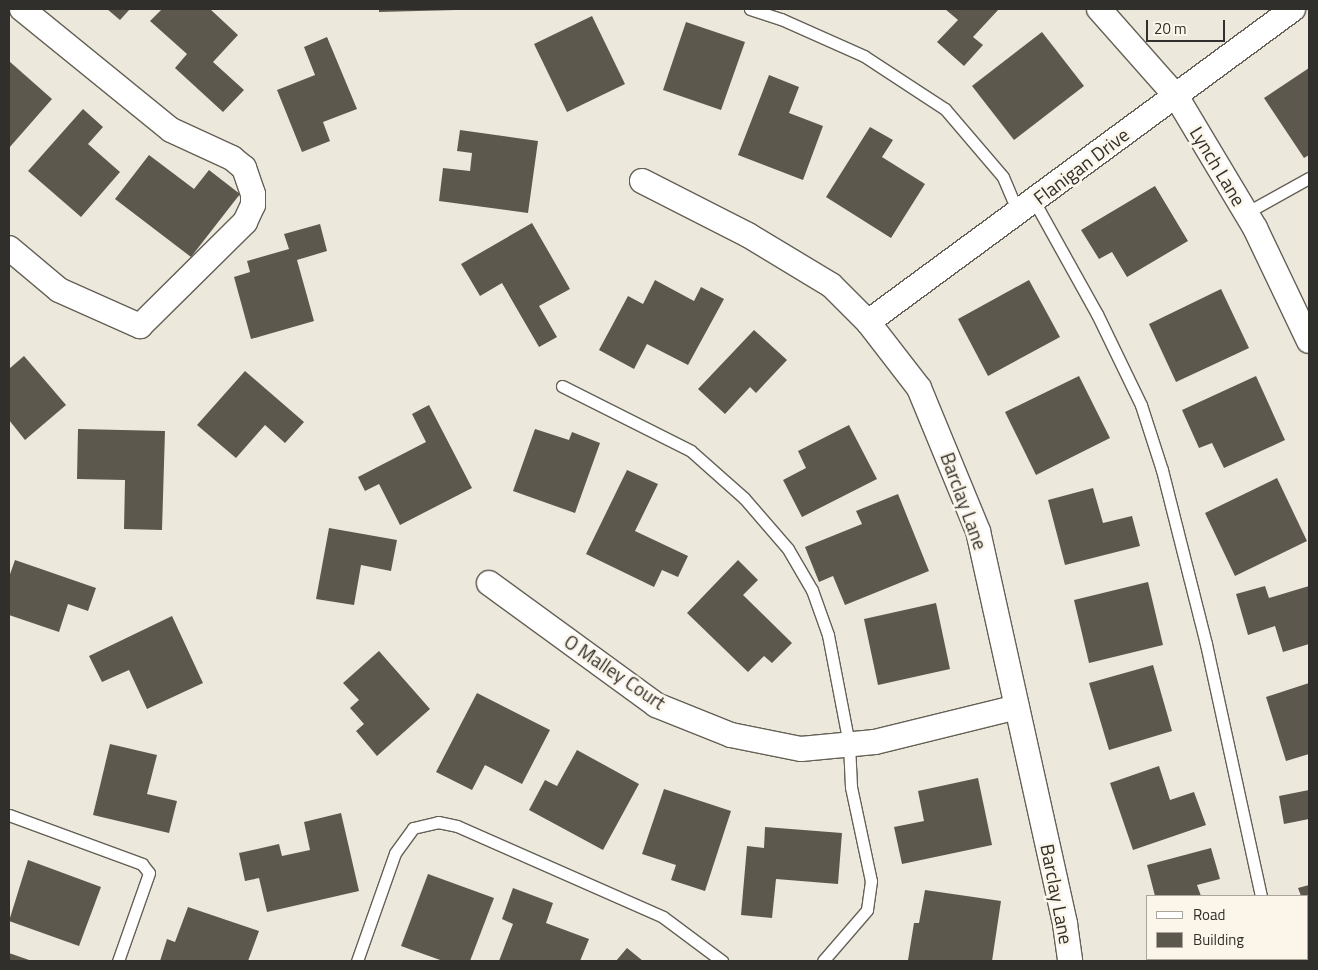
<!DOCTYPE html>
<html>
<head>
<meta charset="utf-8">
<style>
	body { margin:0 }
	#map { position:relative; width:1318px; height:970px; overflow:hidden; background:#ede8dc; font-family:"Titillium Web",sans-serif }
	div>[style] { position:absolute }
	.building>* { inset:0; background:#5d584e }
	.roads { filter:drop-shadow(1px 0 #656056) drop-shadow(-1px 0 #656056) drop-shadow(0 1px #656056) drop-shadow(0 -1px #656056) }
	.service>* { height:11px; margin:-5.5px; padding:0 5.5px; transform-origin:5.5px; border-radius:5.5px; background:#fff }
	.minor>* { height:24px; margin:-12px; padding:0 12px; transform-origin:12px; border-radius:12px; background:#fff }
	span { translate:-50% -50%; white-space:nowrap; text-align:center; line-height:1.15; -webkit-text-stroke:5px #fbf5ea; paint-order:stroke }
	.street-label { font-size:19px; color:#312f2b }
	.frame { position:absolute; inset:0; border:10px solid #312f2b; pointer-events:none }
	.legend { position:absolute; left:1146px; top:895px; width:162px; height:65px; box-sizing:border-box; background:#fbf5ea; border:1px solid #aaa69e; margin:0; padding:6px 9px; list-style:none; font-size:15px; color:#312f2b }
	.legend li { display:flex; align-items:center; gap:10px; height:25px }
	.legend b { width:25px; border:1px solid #aaa69e }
	.scale { position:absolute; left:1146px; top:20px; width:79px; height:22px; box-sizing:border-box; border:2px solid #312f2b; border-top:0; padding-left:6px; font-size:15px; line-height:18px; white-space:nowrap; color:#312f2b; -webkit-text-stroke:4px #fbf5ea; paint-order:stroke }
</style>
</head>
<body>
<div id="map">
	<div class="building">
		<div style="clip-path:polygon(107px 9px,130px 9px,120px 20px)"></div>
		<div style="clip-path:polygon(162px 9px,210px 9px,238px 35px,213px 62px,244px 90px,223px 112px,175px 68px,187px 54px,150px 21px)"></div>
		<div style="clip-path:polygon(379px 9px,456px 9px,456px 10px,379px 12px)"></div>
		<div style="clip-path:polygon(945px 9px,999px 9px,973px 37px,983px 45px,964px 66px,937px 42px,958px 20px)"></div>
		<div style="clip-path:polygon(592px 16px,625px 84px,567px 112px,534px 44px)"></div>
		<div style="clip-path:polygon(686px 22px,745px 42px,721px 110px,663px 90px)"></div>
		<div style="clip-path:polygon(1042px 32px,1084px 86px,1014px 140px,972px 86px)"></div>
		<div style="clip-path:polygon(327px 37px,357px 109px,323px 122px,330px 141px,302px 152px,277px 90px,315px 75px,304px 47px)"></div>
		<div style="clip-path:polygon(9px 61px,52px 99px,9px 148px)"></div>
		<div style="clip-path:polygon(1309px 68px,1309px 155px,1304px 158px,1264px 98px)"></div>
		<div style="clip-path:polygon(769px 75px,799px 87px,789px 113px,823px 126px,803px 180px,738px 155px)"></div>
		<div style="clip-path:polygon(83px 109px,103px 127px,88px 144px,120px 172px,81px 217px,28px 171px)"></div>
		<div style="clip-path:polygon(870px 127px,893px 140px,882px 157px,925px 184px,891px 238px,826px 197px)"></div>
		<div style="clip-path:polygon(460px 130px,538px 141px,528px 213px,439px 201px,443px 168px,470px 171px,472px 153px,457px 151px)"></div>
		<div style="clip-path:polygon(149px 155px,194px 189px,209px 170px,240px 194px,191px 257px,115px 199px)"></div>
		<div style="clip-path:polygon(1155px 186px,1188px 241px,1127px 277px,1112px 252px,1099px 259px,1081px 230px)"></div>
		<div style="clip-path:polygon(532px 223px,570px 289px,539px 306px,557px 337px,539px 347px,502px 283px,480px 296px,461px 264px)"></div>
		<div style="clip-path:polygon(320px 224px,327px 251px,297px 260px,314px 321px,251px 339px,234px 277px,250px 272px,247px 261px,289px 249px,284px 234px)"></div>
		<div style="clip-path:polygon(655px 280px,694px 301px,701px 287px,724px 299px,688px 365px,647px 344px,634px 369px,599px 350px,628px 296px,643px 304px)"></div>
		<div style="clip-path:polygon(1029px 280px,1060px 337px,988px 376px,958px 319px)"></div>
		<div style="clip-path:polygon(1221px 289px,1249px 348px,1176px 382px,1149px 324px)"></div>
		<div style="clip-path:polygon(754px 330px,787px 360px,756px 393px,750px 387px,725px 414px,698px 389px)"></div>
		<div style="clip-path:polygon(24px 356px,66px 405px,25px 440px,9px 420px,9px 369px)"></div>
		<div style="clip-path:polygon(245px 371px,304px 422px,285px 443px,265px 425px,236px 458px,197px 425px)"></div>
		<div style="clip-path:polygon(1079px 376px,1110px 438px,1036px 475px,1005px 412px)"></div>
		<div style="clip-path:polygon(1256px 376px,1285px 440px,1224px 468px,1212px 443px,1199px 448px,1182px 410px)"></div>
		<div style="clip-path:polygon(429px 405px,472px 488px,400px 525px,379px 484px,365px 491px,358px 477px,426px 442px,412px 414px)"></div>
		<div style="clip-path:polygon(849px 425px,877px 479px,802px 517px,783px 480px,806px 468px,798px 451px)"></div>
		<div style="clip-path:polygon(78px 429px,165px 431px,162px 530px,124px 529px,125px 480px,77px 479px)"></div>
		<div style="clip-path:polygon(535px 429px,569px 440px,572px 432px,600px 443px,575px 513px,513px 491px)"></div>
		<div style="clip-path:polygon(627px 470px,658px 484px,635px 531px,688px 556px,678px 577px,662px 570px,654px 587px,586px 554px)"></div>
		<div style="clip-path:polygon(1277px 478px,1307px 541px,1235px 576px,1205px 513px)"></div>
		<div style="clip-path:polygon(1093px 488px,1103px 523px,1132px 516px,1140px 546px,1065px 565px,1048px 500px)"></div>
		<div style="clip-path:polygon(898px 494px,929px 571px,845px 605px,833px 576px,819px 582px,805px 547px,862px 524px,856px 511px)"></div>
		<div style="clip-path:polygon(329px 528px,397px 540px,391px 571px,361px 565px,354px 605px,316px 599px)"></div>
		<div style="clip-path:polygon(15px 560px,96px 588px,88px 611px,68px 604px,59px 632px,9px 615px,9px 577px)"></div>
		<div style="clip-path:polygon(738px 560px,758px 580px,743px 595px,792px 643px,772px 663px,764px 656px,748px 672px,687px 613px)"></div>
		<div style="clip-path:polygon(1148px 582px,1163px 645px,1089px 663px,1074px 600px)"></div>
		<div style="clip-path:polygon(1265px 586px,1269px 598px,1309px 586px,1309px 644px,1283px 652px,1275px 626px,1248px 635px,1236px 594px)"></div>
		<div style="clip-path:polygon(936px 603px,950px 669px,878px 685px,864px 619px)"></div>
		<div style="clip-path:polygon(172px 616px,203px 683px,147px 709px,129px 670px,102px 682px,89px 656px)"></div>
		<div style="clip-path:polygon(379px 651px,430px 709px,377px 756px,356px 731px,364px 724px,350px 708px,359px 700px,343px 683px)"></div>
		<div style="clip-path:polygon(1153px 665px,1172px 731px,1109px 750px,1089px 683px)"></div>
		<div style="clip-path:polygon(1309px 683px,1309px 754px,1286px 761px,1266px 697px)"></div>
		<div style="clip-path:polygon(477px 693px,550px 730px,522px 784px,485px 765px,472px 790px,436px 772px)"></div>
		<div style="clip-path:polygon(110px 744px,157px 755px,147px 794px,177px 801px,169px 833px,93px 815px)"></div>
		<div style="clip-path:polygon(577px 750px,639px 784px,603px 850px,529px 810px,545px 780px,557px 786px)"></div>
		<div style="clip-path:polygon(1159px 766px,1170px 800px,1194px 792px,1206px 825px,1133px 850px,1110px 783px)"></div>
		<div style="clip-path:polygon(978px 778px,992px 845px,902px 864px,894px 827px,924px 821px,918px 791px)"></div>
		<div style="clip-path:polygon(664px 789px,731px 811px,705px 891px,671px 880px,676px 865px,642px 854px)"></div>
		<div style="clip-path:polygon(1309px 790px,1309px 819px,1284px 824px,1279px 796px)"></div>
		<div style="clip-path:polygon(341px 813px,359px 891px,267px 912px,259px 878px,245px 881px,239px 853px,279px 844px,282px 856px,310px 850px,304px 822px)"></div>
		<div style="clip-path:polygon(765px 827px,842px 833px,838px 884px,776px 879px,772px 918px,741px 915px,747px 846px,764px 848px)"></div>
		<div style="clip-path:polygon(1211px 848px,1220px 879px,1197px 885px,1201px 896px,1155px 896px,1147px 865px)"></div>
		<div style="clip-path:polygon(28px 860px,101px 887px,79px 946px,9px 921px)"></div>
		<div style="clip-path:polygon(428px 874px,494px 898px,470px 961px,443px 961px,401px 946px)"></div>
		<div style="clip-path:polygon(1309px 885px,1309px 926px,1307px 896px,1301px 896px,1298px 888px)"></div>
		<div style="clip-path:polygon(513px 888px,553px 903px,546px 923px,589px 939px,580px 961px,499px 961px,513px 924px,502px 919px)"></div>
		<div style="clip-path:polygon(925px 890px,1001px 901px,992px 961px,908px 960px,914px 923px,919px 923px)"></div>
		<div style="clip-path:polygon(188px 907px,259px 931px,248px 961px,160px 961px,167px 939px,175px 942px)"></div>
		<div style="clip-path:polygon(627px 948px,643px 961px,616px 961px)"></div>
		<div style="clip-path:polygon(9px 953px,32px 961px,9px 961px)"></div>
	</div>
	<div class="roads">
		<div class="service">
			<div style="left:750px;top:9px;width:33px;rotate:18deg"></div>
			<div style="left:781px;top:19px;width:91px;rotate:24deg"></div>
			<div style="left:864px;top:56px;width:97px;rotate:33.2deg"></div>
			<div style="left:945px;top:109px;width:89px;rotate:49.5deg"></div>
			<div style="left:1003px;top:177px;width:39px;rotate:67deg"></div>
			<div style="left:1034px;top:201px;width:129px;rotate:60.9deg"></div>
			<div style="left:1097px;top:314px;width:101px;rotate:64.2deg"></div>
			<div style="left:1141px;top:405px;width:68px;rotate:72.1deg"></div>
			<div style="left:1162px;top:470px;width:179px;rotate:75.8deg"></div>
			<div style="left:1206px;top:644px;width:258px;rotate:77.7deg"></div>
			<div style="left:1246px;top:213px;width:72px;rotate:-29.1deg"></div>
			<div style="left:562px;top:386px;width:144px;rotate:26.7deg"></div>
			<div style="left:691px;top:451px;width:71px;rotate:41.6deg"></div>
			<div style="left:744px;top:498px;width:67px;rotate:49.2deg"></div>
			<div style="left:788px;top:549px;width:48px;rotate:59.7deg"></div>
			<div style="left:812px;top:590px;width:48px;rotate:70.4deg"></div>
			<div style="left:828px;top:635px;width:111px;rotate:79.1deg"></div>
			<div style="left:849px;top:744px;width:43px;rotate:87.3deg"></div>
			<div style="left:851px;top:787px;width:96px;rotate:78deg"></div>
			<div style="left:871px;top:881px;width:29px;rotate:98deg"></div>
			<div style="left:867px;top:910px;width:67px;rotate:130.8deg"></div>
			<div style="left:9px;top:815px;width:142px;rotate:20.2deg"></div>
			<div style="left:142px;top:864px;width:11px;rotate:52deg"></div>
			<div style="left:149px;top:873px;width:93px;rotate:109.4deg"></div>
			<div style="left:1277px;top:959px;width:2px;rotate:63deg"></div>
			<div style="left:357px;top:961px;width:114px;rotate:-70.6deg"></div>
			<div style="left:395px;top:853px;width:31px;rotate:-54deg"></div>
			<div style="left:413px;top:828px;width:26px;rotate:-13deg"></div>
			<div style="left:438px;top:822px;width:19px;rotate:12deg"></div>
			<div style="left:457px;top:826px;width:225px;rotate:23.8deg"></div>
			<div style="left:663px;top:917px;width:74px;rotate:36.7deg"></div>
		</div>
		<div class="minor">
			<div style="left:1099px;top:9px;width:116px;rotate:48.5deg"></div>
			<div style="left:1176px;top:96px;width:154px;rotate:59.1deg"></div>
			<div style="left:1255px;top:228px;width:125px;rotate:64.5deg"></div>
			<div style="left:642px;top:181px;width:119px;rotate:27deg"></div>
			<div style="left:748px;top:235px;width:97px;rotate:31.1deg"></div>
			<div style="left:831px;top:285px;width:52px;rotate:45deg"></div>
			<div style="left:868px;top:322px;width:83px;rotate:52.3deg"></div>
			<div style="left:919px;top:388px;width:155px;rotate:67.6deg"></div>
			<div style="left:978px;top:531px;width:403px;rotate:77.5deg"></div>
			<div style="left:1065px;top:924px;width:37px;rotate:82deg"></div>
			<div style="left:9px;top:248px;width:65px;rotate:40deg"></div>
			<div style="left:59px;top:290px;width:89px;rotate:24deg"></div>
			<div style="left:140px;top:326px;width:148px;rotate:-44.7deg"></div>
			<div style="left:245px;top:222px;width:19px;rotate:-65deg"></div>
			<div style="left:253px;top:205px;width:11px;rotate:-90deg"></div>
			<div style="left:253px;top:194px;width:28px;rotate:-109deg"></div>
			<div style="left:244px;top:168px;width:16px;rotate:-140deg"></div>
			<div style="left:232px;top:158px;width:67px;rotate:-155.3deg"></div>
			<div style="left:171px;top:130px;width:192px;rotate:-140.9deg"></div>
			<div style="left:868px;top:322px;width:528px;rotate:-36.37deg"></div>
			<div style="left:489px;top:583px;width:207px;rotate:36.1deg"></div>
			<div style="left:656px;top:705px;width:81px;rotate:21.8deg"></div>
			<div style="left:731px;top:735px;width:71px;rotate:11.3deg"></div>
			<div style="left:801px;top:749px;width:74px;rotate:-5.4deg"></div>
			<div style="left:875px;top:742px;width:146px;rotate:-13.8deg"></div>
		</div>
	</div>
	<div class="street-label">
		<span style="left:1081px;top:166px;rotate:-37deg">Flanigan Drive</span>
		<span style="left:1218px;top:166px;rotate:59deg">Lynch Lane</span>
		<span style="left:964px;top:501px;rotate:70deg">Barclay Lane</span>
		<span style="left:615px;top:672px;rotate:34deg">O Malley Court</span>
		<span style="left:1057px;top:894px;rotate:79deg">Barclay Lane</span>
	</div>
	<div class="frame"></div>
	<ul class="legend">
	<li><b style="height:6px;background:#fff"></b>Road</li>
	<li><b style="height:14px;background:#5d584e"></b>Building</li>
	</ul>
	<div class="scale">20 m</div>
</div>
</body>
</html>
